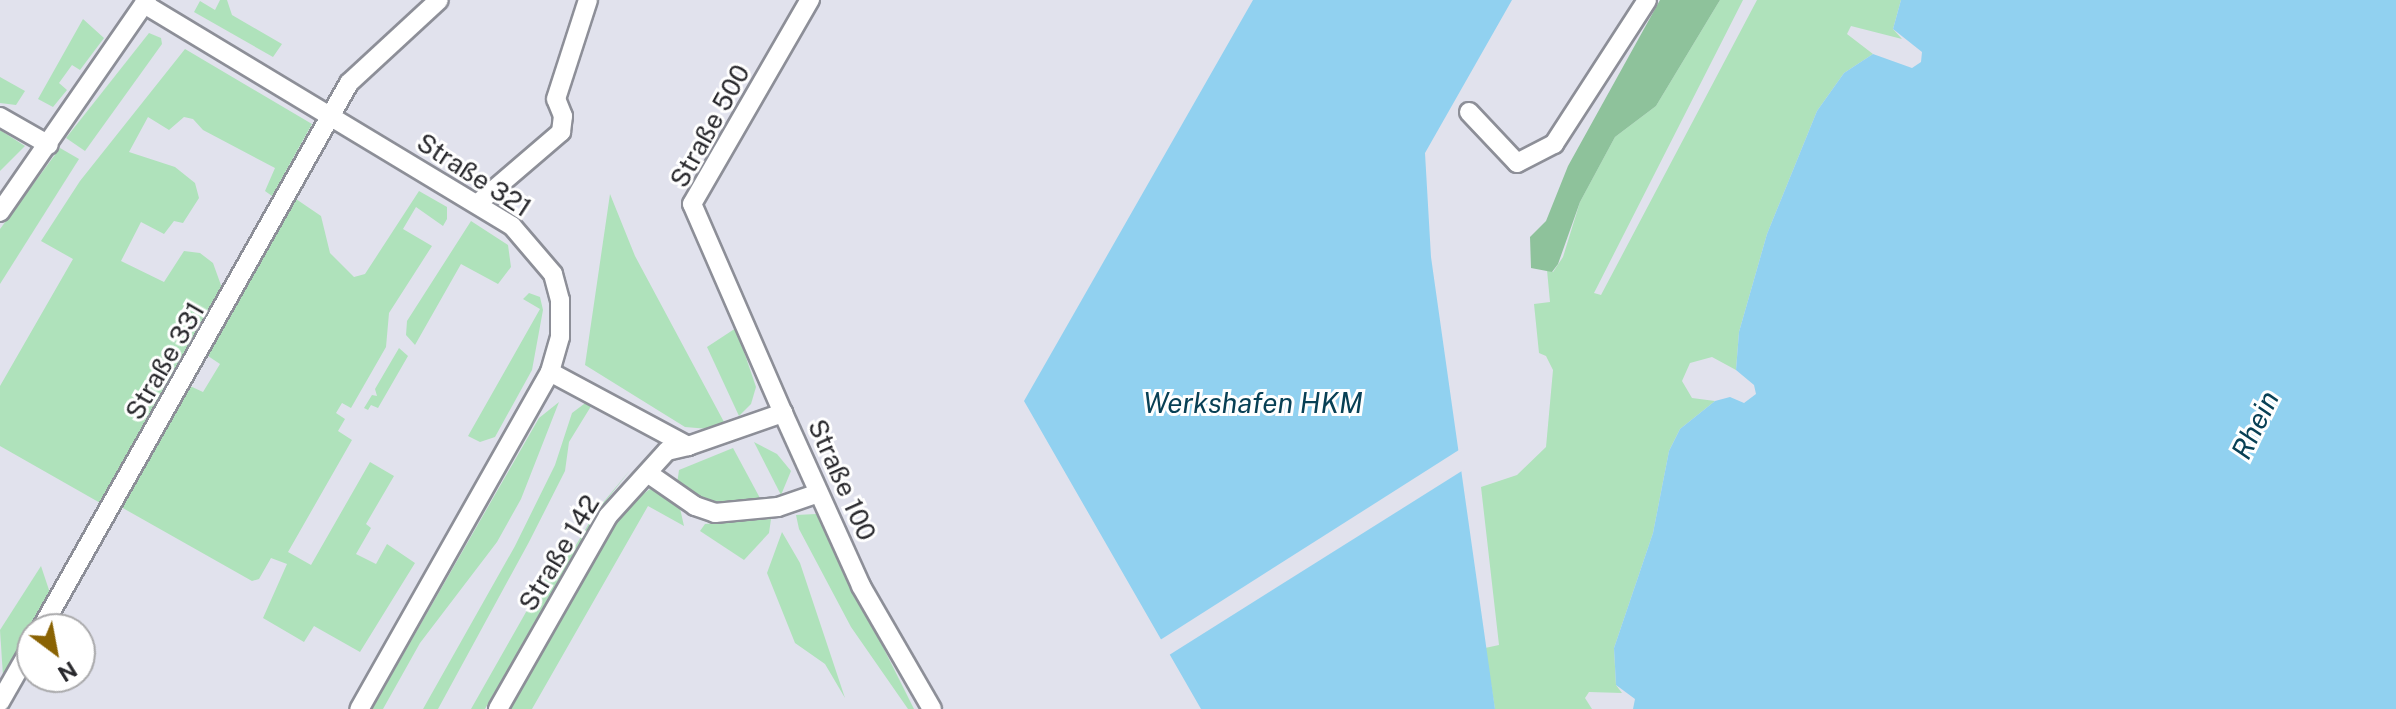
<!DOCTYPE html>
<html>
<head>
<meta charset="utf-8">
<style>
	body { margin:0 }
	#map { position:relative; width:2396px; height:709px; overflow:hidden; background:#e1e2ed; font-family:"Public Sans",sans-serif }
	div>[style] { position:absolute }
	.green>* { inset:0; background:#afe2bb }
	.forest>* { inset:0; background:#8ec29b }
	.water>* { inset:0; background:#91d1f0 }
	.pier>* { inset:0; background:#e1e2ed }
	.roads { filter:drop-shadow(2px 0 #8d8f98) drop-shadow(-2px 0 #8d8f98) drop-shadow(0 2px #8d8f98) drop-shadow(0 -2px #8d8f98) }
	.street>* { height:18px; margin:-9px; padding:0 9px; transform-origin:9px; border-radius:9px; background:#fff }
	span { translate:-50% -50%; white-space:nowrap; text-align:center; line-height:1.15; -webkit-text-stroke:6px #fff; paint-order:stroke }
	.street-label { font-size:26px; color:#28282c }
	.water-label { font-size:28px; color:#084055; font-style:italic }
	.north { position:absolute; left:16px; top:613px; width:80px; height:80px; box-sizing:border-box; background:#fff; border:2px solid #a9a9ab; border-radius:50%; rotate:148deg; font-size:22px; font-weight:700; line-height:32px; text-align:center; color:#28282c }
	.north::after { content:''; display:block; margin:auto; width:28px; height:36px; background:#8a6303; clip-path:polygon(50% 0,100% 100%,50% 72%,0 100%) }
</style>
</head>
<body>
<div id="map">
	<div class="green">
		<div style="clip-path:polygon(220px 0,227px 0,232px 15px,282px 44px,273px 57px,194px 12px,200px 1px,215px 10px)"></div>
		<div style="clip-path:polygon(1720px 0,1743px 0,1594px 293px,1601px 295px,1757px 0,1901px 0,1893px 29px,1902px 39px,1851px 26px,1847px 34px,1873px 54px,1844px 73px,1817px 111px,1767px 234px,1739px 332px,1736px 370px,1712px 357px,1690px 363px,1682px 381px,1692px 398px,1715px 401px,1680px 429px,1669px 451px,1653px 533px,1614px 648px,1616px 685px,1622px 693px,1589px 692px,1585px 698px,1592px 709px,1495px 709px,1485px 648px,1499px 645px,1481px 487px,1517px 475px,1546px 447px,1553px 370px,1546px 356px,1539px 353px,1534px 304px,1550px 302px,1547px 270px,1553px 272px,1563px 257px,1580px 202px,1615px 137px,1656px 106px)"></div>
		<div style="clip-path:polygon(83px 19px,104px 38px,80px 70px,72px 65px,59px 83px,67px 90px,53px 107px,38px 99px)"></div>
		<div style="clip-path:polygon(149px 33px,161px 38px,162px 44px,85px 151px,66px 138px)"></div>
		<div style="clip-path:polygon(185px 49px,312px 124px,272px 196px,265px 191px,275px 168px,203px 130px,193px 119px,184px 117px,169px 130px,148px 117px,129px 152px,175px 167px,195px 183px,199px 198px,183px 223px,174px 221px,164px 234px,141px 222px,121px 261px,164px 282px,184px 251px,200px 253px,213px 263px,222px 288px,102px 504px,0 446px,0 386px,73px 259px,41px 241px,80px 181px)"></div>
		<div style="clip-path:polygon(0 77px,25px 91px,16px 105px,0 103px)"></div>
		<div style="clip-path:polygon(0 130px,25px 146px,0 171px)"></div>
		<div style="clip-path:polygon(60px 148px,79px 159px,0 284px,0 229px)"></div>
		<div style="clip-path:polygon(419px 191px,447px 207px,447px 219px,443px 226px,416px 207px,403px 229px,432px 246px,389px 313px,386px 347px,351px 408px,342px 403px,336px 413px,345px 419px,338px 431px,352px 440px,288px 552px,311px 565px,370px 462px,394px 476px,366px 524px,371px 528px,356px 554px,376px 564px,387px 544px,415px 563px,360px 652px,314px 626px,304px 642px,263px 618px,287px 564px,271px 558px,259px 579px,252px 581px,121px 507px,190px 386px,203px 392px,220px 364px,208px 356px,296px 199px,321px 216px,330px 253px,354px 277px,365px 274px)"></div>
		<div style="clip-path:polygon(610px 194px,635px 256px,724px 422px,709px 429px,685px 427px,585px 365px)"></div>
		<div style="clip-path:polygon(471px 221px,508px 245px,511px 267px,498px 284px,461px 264px,415px 345px,406px 335px,407px 321px)"></div>
		<div style="clip-path:polygon(529px 293px,540px 297px,543px 310px,532px 370px,495px 437px,480px 442px,468px 436px,540px 309px,523px 299px)"></div>
		<div style="clip-path:polygon(736px 328px,756px 387px,751px 404px,739px 416px,707px 347px)"></div>
		<div style="clip-path:polygon(399px 348px,408px 356px,378px 408px,371px 405px,368px 410px,364px 408px,372px 395px,377px 396px,375px 389px)"></div>
		<div style="clip-path:polygon(588px 401px,593px 403px,569px 442px,565px 471px,529px 542px,438px 709px,423px 709px,515px 546px,555px 465px,572px 413px)"></div>
		<div style="clip-path:polygon(559px 402px,521px 499px,497px 542px,420px 643px,383px 709px,372px 709px,539px 418px)"></div>
		<div style="clip-path:polygon(754px 442px,777px 454px,791px 471px,781px 495px)"></div>
		<div style="clip-path:polygon(733px 448px,761px 500px,706px 502px,677px 484px,679px 470px)"></div>
		<div style="clip-path:polygon(630px 470px,598px 511px,485px 709px,471px 709px,551px 568px,576px 545px,597px 510px)"></div>
		<div style="clip-path:polygon(650px 489px,679px 504px,684px 526px,648px 506px,532px 709px,510px 709px,625px 508px)"></div>
		<div style="clip-path:polygon(816px 514px,826px 520px,825px 531px,914px 709px,908px 709px,851px 627px,799px 529px,796px 515px)"></div>
		<div style="clip-path:polygon(771px 519px,769px 533px,744px 560px,700px 531px,705px 524px)"></div>
		<div style="clip-path:polygon(782px 532px,800px 563px,845px 698px,825px 664px,795px 643px,767px 573px)"></div>
		<div style="clip-path:polygon(41px 566px,50px 593px,3px 676px,0 630px)"></div>
	</div>
	<div class="forest">
		<div style="clip-path:polygon(1660px 0,1720px 0,1656px 106px,1615px 137px,1580px 202px,1558px 264px,1552px 272px,1531px 268px,1530px 237px,1546px 221px,1568px 166px)"></div>
	</div>
	<div class="water">
		<div style="clip-path:polygon(1253px 0,1512px 0,1425px 153px,1431px 257px,1495px 709px,1201px 709px,1024px 401px)"></div>
		<div style="clip-path:polygon(1901px 0,2396px 0,2396px 709px,1633px 709px,1635px 699px,1616px 685px,1614px 648px,1653px 533px,1669px 451px,1680px 429px,1715px 401px,1730px 397px,1744px 403px,1756px 394px,1754px 385px,1736px 370px,1739px 332px,1767px 234px,1817px 111px,1844px 73px,1873px 54px,1912px 68px,1921px 62px,1922px 52px,1893px 29px)"></div>
	</div>
	<div class="pier">
		<div style="clip-path:polygon(1462px 448px,1465px 469px,1166px 657px,1157px 642px)"></div>
	</div>
	<div class="roads">
		<div class="street">
			<div style="left:144px;top:4px;width:430px;rotate:31.1deg"></div>
			<div style="left:512px;top:226px;width:63px;rotate:49.5deg"></div>
			<div style="left:553px;top:274px;width:27px;rotate:75deg"></div>
			<div style="left:560px;top:300px;width:37px;rotate:90deg"></div>
			<div style="left:560px;top:337px;width:36px;rotate:106deg"></div>
			<div style="left:550px;top:372px;width:387px;rotate:119.5deg"></div>
			<div style="left:1469px;top:112px;width:70px;rotate:46.7deg"></div>
			<div style="left:1517px;top:163px;width:42px;rotate:-27.2deg"></div>
			<div style="left:1554px;top:144px;width:171px;rotate:-57.1deg"></div>
			<div style="left:0;top:117px;width:56px;rotate:29.7deg"></div>
			<div style="left:477px;top:204px;width:111px;rotate:-40.6deg"></div>
			<div style="left:561px;top:132px;width:16px;rotate:-83deg"></div>
			<div style="left:563px;top:116px;width:18px;rotate:-112deg"></div>
			<div style="left:556px;top:99px;width:104px;rotate:-72.1deg"></div>
			<div style="left:0;top:212px;width:258px;rotate:-55.3deg"></div>
			<div style="left:550px;top:372px;width:157px;rotate:28.2deg"></div>
			<div style="left:688px;top:446px;width:101px;rotate:-19.2deg"></div>
			<div style="left:783px;top:413px;width:190px;rotate:65.7deg"></div>
			<div style="left:861px;top:586px;width:142px;rotate:60deg"></div>
			<div style="left:783px;top:413px;width:228px;rotate:-113.5deg"></div>
			<div style="left:692px;top:204px;width:236px;rotate:-60deg"></div>
			<div style="left:649px;top:474px;width:56px;rotate:34.8deg"></div>
			<div style="left:695px;top:506px;width:21px;rotate:19deg"></div>
			<div style="left:715px;top:513px;width:63px;rotate:-5.4deg"></div>
			<div style="left:778px;top:507px;width:43px;rotate:-18.9deg"></div>
			<div style="left:41px;top:629px;width:627px;rotate:-60.57deg"></div>
			<div style="left:349px;top:83px;width:122px;rotate:-42.7deg"></div>
			<div style="left:0;top:702px;width:64px;rotate:-60.3deg"></div>
			<div style="left:498px;top:709px;width:222px;rotate:-60.3deg"></div>
			<div style="left:608px;top:516px;width:88px;rotate:-47.8deg"></div>
			<div style="left:667px;top:451px;width:22px;rotate:-13deg"></div>
		</div>
	</div>
	<div class="street-label">
		<span style="left:710px;top:126px;rotate:-61deg">Straße 500</span>
		<span style="left:474px;top:175px;rotate:33deg">Straße 321</span>
		<span style="left:165px;top:361px;rotate:-60deg">Straße 331</span>
		<span style="left:842px;top:480px;rotate:66deg">Straße 100</span>
		<span style="left:559px;top:553px;rotate:-59deg">Straße 142</span>
	</div>
	<div class="water-label">
		<span style="left:1253px;top:403px">Werkshafen HKM</span>
		<span style="left:2255px;top:425px;rotate:-64deg">Rhein</span>
	</div>
	<div class="north">N</div>
</div>
</body>
</html>
